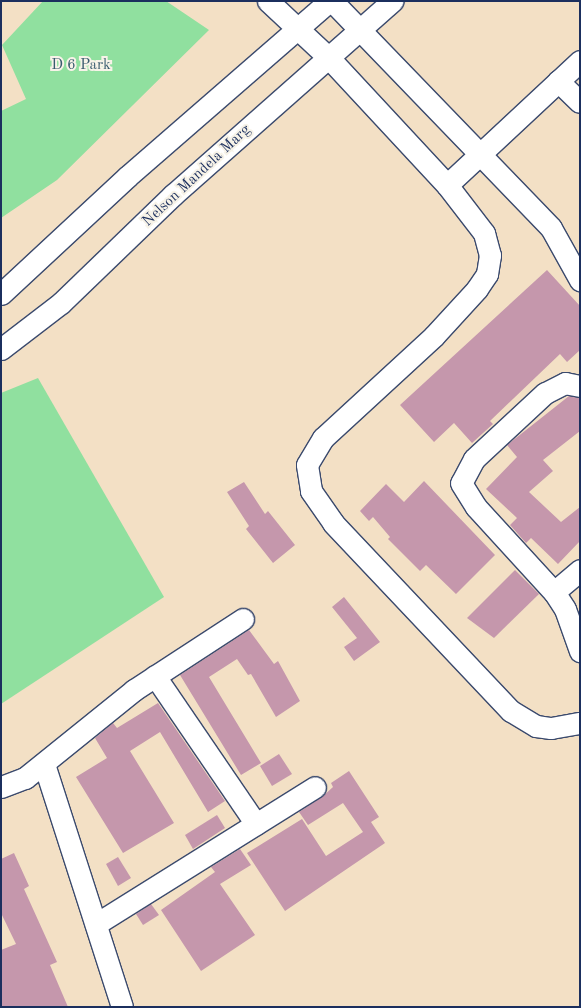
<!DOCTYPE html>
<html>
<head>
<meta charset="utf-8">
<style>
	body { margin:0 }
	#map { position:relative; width:581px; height:1008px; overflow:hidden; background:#f3e0c5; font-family:"Old Standard TT",serif }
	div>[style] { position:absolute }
	.green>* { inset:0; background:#90e09f }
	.building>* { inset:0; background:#c597ac }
	.roads { filter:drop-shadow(1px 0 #3b4a6d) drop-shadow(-1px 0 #3b4a6d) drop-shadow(0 1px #3b4a6d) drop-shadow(0 -1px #3b4a6d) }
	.minor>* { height:21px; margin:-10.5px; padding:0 10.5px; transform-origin:10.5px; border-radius:10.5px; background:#fff }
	span { translate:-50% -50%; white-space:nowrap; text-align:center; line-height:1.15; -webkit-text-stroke:4px #f7f3e8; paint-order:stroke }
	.park-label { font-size:15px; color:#385b6e }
	.street-label { font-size:15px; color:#1b2f5e }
	.frame { position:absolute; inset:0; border:2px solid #1b2f5e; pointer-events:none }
</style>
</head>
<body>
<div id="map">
	<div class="green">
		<div style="clip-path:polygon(43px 1px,166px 1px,209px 30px,57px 180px,1px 218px,1px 111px,26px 99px,2px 45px)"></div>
		<div style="clip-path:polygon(38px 378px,164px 597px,1px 704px,1px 393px)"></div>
	</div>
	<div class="building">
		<div style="clip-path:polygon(547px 270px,580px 306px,580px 350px,567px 362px,560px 354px,490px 421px,493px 424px,472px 443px,454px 423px,434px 442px,400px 405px)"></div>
		<div style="clip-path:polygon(569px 396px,580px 398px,580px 431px,543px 460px,553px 471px,529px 492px,561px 522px,580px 507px,580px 541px,558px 564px,531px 538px,526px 543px,510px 525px,517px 518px,486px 489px,517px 457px,507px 445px)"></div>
		<div style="clip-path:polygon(424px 481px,495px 555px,456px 594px,426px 565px,420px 571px,388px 539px,390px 537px,373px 517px,369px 521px,360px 511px,386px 484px,404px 502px)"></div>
		<div style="clip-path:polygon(244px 482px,265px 514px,268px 511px,295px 545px,273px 563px,246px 529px,249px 526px,227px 492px)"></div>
		<div style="clip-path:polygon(515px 570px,539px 594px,494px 638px,467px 618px)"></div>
		<div style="clip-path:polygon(344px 597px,380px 642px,354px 661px,344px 647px,357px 638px,332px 607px)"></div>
		<div style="clip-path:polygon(249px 630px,274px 664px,278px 661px,300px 701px,276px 717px,251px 674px,248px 675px,237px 659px,209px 677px,261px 763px,241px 775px,180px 675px)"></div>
		<div style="clip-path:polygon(158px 703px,225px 801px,208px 812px,160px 732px,130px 751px,174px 823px,123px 853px,76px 777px,107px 758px,95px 738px,113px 723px,117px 728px)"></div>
		<div style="clip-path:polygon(279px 754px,292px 774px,272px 786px,260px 766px)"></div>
		<div style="clip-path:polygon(349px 771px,379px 817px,371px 822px,385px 843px,285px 911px,247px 853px,302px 819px,326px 856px,363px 832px,343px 803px,308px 825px,299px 812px,322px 797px,333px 787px,331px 783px)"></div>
		<div style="clip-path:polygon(217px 815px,225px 828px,193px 849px,185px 835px)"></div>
		<div style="clip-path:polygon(240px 849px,251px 865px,220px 884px,255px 935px,201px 971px,161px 910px,215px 872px,211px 867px)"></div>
		<div style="clip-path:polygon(14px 853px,29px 886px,24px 889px,57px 962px,50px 965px,68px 1007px,1px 1007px,1px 950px,16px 944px,1px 913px,1px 859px)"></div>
		<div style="clip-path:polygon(118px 857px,131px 878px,118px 886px,106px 864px)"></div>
		<div style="clip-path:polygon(151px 904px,159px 915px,143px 925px,136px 914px)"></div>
	</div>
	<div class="roads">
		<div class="minor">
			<div style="left:268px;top:1px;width:83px;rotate:43.1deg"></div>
			<div style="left:329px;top:58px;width:173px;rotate:47.1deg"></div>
			<div style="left:447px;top:185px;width:61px;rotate:52.4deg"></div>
			<div style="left:484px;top:233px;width:23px;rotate:75deg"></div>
			<div style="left:490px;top:255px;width:19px;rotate:99deg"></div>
			<div style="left:487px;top:274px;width:18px;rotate:124deg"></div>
			<div style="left:477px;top:289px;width:64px;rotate:132.5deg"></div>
			<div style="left:434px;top:336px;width:151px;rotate:137.4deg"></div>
			<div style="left:323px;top:438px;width:31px;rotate:121deg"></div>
			<div style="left:307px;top:465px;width:26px;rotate:81deg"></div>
			<div style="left:311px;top:491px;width:39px;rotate:55deg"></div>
			<div style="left:333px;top:523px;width:259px;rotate:46.6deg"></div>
			<div style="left:511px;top:711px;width:29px;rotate:31deg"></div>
			<div style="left:536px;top:726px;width:15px;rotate:8deg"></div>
			<div style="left:551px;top:728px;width:29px;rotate:-10deg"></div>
			<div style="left:332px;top:1px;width:315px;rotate:46deg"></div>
			<div style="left:551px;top:228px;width:60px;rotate:60.9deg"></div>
			<div style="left:558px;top:81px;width:30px;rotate:44deg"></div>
			<div style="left:447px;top:185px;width:182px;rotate:-43deg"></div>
			<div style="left:1px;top:294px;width:173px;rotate:-42.9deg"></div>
			<div style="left:128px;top:176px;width:267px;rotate:-41deg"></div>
			<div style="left:1px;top:349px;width:76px;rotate:-37.5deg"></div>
			<div style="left:61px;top:303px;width:156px;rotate:-44deg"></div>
			<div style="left:173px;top:195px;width:293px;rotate:-41.5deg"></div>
			<div style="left:580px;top:386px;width:15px;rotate:-169deg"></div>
			<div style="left:565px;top:383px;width:22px;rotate:153deg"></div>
			<div style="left:545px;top:393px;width:97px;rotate:137.1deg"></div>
			<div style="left:474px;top:459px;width:27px;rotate:118deg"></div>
			<div style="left:461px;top:483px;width:28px;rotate:58deg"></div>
			<div style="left:476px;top:507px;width:115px;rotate:47.5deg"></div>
			<div style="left:554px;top:592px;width:20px;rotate:57deg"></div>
			<div style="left:565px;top:609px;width:45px;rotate:70.3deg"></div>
			<div style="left:554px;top:592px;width:34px;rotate:-40deg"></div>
			<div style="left:155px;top:676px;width:179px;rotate:55.7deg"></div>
			<div style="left:44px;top:764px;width:255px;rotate:72.2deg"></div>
			<div style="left:1px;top:787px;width:26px;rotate:-21deg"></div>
			<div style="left:25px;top:778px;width:140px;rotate:-38.9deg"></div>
			<div style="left:134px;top:690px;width:130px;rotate:-33.1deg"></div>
			<div style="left:96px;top:924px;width:258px;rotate:-32deg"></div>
		</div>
	</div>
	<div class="park-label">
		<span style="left:81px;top:66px">D 6 Park</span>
	</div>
	<div class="street-label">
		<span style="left:197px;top:176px;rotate:-43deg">Nelson Mandela Marg</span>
	</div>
	<div class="frame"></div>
</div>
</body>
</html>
